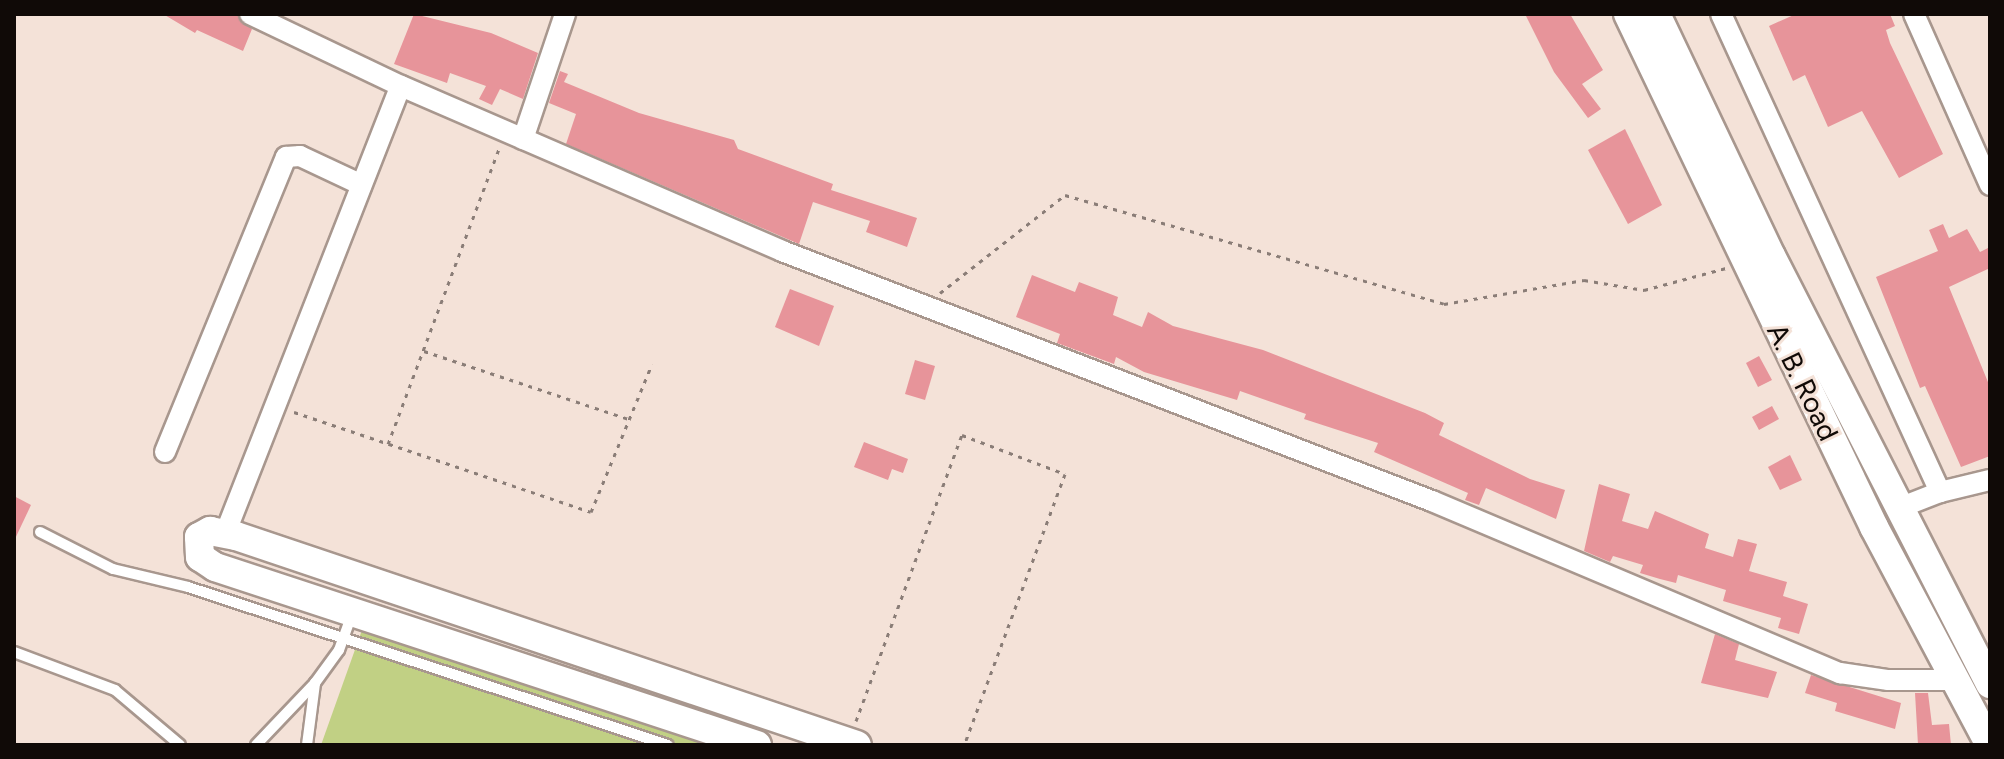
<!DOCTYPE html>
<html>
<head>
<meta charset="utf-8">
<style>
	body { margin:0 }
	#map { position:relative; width:2004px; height:759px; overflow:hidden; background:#f4e2d8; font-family:Figtree,sans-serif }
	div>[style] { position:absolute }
	.green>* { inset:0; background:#c1d084 }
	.building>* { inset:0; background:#e7949a }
	.path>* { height:3px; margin-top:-1.5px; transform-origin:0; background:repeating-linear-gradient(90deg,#8a7d77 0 4px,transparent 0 10px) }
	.roads { filter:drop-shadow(2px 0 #a8978e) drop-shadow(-2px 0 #a8978e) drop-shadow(0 2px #a8978e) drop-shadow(0 -2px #a8978e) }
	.lane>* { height:10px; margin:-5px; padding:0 5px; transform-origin:5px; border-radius:5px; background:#fff }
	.street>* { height:20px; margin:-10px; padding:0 10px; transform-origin:10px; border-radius:10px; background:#fff }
	.secondary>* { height:28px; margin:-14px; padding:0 14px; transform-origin:14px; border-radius:14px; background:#fff }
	span { translate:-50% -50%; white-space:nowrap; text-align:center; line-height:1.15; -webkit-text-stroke:6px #f4e2d8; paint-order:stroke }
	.street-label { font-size:28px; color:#100a07 }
	.frame { position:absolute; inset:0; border:16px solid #100a07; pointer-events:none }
</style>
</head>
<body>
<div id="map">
	<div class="green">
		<div style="clip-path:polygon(367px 616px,759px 745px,321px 745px)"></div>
	</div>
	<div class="building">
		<div style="clip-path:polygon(163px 14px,237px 14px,252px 29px,243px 51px,197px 30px,195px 33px)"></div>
		<div style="clip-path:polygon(414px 14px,491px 33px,538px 53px,523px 99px,500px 89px,492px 105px,479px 99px,486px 86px,450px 73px,447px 83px,394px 64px)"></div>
		<div style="clip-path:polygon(1525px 14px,1570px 14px,1603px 70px,1582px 84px,1601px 109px,1588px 118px,1554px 72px)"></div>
		<div style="clip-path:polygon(1796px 14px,1890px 14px,1895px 26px,1886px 30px,1890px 43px,1943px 154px,1899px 178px,1862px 111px,1828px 127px,1805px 75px,1793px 81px,1769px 26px)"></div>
		<div style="clip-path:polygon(560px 71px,568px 74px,564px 82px,639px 113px,734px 140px,738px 149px,833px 184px,831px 190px,917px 218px,907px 247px,866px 232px,870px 221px,813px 202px,799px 244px,566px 144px,576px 114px,549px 103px)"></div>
		<div style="clip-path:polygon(1625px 129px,1662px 205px,1628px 224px,1588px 150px)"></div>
		<div style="clip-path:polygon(1943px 224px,1949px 238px,1967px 229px,1980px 252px,1990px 247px,1990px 268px,1949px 287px,1990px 387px,1990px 456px,1961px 467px,1925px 386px,1920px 388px,1876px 277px,1938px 251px,1929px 230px)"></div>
		<div style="clip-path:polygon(1032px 275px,1075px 292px,1079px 282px,1118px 297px,1113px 315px,1142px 327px,1148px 312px,1173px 326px,1263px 350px,1425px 413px,1444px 423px,1439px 435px,1530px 479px,1565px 490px,1556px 519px,1486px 488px,1479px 505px,1465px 500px,1468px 493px,1374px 452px,1378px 443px,1304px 419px,1306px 414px,1240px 391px,1237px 400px,1144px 372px,1116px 357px,1114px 364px,1057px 343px,1060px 334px,1016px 317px)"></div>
		<div style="clip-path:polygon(790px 289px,834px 306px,819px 346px,775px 327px)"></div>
		<div style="clip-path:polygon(1759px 356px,1772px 380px,1758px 387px,1746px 363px)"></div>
		<div style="clip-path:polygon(915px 360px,935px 366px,925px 400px,905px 394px)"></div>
		<div style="clip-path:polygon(1772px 406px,1779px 419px,1759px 430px,1752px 417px)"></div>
		<div style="clip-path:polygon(864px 442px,908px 459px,903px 473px,892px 469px,888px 480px,854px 467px)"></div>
		<div style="clip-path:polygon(1790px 455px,1802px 480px,1780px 490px,1768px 467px)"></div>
		<div style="clip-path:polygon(1599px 484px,1630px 494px,1622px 521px,1648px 529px,1655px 511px,1709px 534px,1705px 548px,1733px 557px,1738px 539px,1757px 544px,1749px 571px,1787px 582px,1783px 596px,1808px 604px,1799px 634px,1778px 628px,1781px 618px,1723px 601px,1726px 590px,1678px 575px,1676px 583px,1660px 579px,1640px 573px,1643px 565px,1613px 556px,1610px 562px,1584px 551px)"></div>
		<div style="clip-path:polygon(14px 496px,31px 505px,14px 541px)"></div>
		<div style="clip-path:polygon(1715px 634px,1739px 644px,1735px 660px,1777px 672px,1768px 698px,1701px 683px)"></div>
		<div style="clip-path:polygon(1811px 675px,1901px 703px,1895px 729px,1835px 711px,1837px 703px,1805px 693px)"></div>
		<div style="clip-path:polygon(1915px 693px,1928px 693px,1932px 725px,1949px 724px,1951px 745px,1918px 745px)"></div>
	</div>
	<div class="path">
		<div style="left:940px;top:293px;width:159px;rotate:-38.1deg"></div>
		<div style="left:1065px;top:195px;width:394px;rotate:16deg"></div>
		<div style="left:1444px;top:304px;width:142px;rotate:-9.7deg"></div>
		<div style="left:1584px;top:280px;width:61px;rotate:9.5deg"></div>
		<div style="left:1644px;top:290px;width:85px;rotate:-15deg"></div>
		<div style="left:424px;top:351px;width:216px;rotate:18.4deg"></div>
		<div style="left:294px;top:412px;width:313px;rotate:18.6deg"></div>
		<div style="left:591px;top:512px;width:160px;rotate:-67.6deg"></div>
		<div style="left:388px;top:444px;width:316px;rotate:-69.4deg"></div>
		<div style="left:856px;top:721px;width:305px;rotate:-69.7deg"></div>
		<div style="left:962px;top:435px;width:110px;rotate:20.7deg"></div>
		<div style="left:1065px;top:474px;width:289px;rotate:110.4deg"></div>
	</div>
	<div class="roads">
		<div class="lane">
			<div style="left:40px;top:532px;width:82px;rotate:26.9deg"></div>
			<div style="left:113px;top:569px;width:77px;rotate:13.5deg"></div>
			<div style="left:188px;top:587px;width:505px;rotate:18.22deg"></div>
			<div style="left:14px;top:652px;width:108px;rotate:20.6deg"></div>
			<div style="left:115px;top:690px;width:85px;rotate:40.2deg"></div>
			<div style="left:256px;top:745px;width:86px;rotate:-46.4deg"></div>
			<div style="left:315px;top:683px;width:41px;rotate:-54deg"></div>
			<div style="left:339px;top:650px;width:38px;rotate:-70deg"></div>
			<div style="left:307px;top:745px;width:63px;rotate:-82.6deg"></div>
		</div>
		<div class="street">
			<div style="left:250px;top:14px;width:167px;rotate:25.5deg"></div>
			<div style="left:1721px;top:14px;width:526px;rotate:65.38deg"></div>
			<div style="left:1940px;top:492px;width:51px;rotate:-13.5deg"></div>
			<div style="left:1914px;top:14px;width:187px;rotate:66deg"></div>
			<div style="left:523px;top:139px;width:132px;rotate:-71.4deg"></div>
			<div style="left:165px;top:452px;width:319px;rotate:-67.7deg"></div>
			<div style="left:286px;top:157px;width:14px;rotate:-4deg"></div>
			<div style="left:300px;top:156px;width:68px;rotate:25.1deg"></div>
			<div style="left:1899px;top:508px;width:44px;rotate:-21.3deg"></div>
			<div style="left:225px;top:534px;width:481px;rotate:-68.6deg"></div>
			<div style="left:401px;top:86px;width:415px;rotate:23.4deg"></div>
			<div style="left:782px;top:251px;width:696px;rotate:21.04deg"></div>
			<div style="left:1432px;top:501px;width:443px;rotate:22.9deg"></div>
			<div style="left:1840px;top:673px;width:49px;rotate:8.3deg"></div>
			<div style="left:1888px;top:680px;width:67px"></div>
		</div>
		<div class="secondary">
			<div style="left:1628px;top:14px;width:569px;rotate:64.38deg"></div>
			<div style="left:1874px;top:527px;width:247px;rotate:62deg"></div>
			<div style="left:1656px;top:14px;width:268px;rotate:64.6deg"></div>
			<div style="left:1771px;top:256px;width:481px;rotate:62.9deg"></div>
			<div style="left:757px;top:745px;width:570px;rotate:-161.82deg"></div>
			<div style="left:215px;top:567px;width:18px;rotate:-146deg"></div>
			<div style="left:200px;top:557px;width:20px;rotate:-93deg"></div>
			<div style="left:199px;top:537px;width:13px;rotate:-29deg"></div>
			<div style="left:210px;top:531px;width:26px;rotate:11deg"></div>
			<div style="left:236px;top:536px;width:655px;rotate:18.6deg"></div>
		</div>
	</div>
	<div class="street-label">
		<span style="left:1803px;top:382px;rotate:64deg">A. B. Road</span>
	</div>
	<div class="frame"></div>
</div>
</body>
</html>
